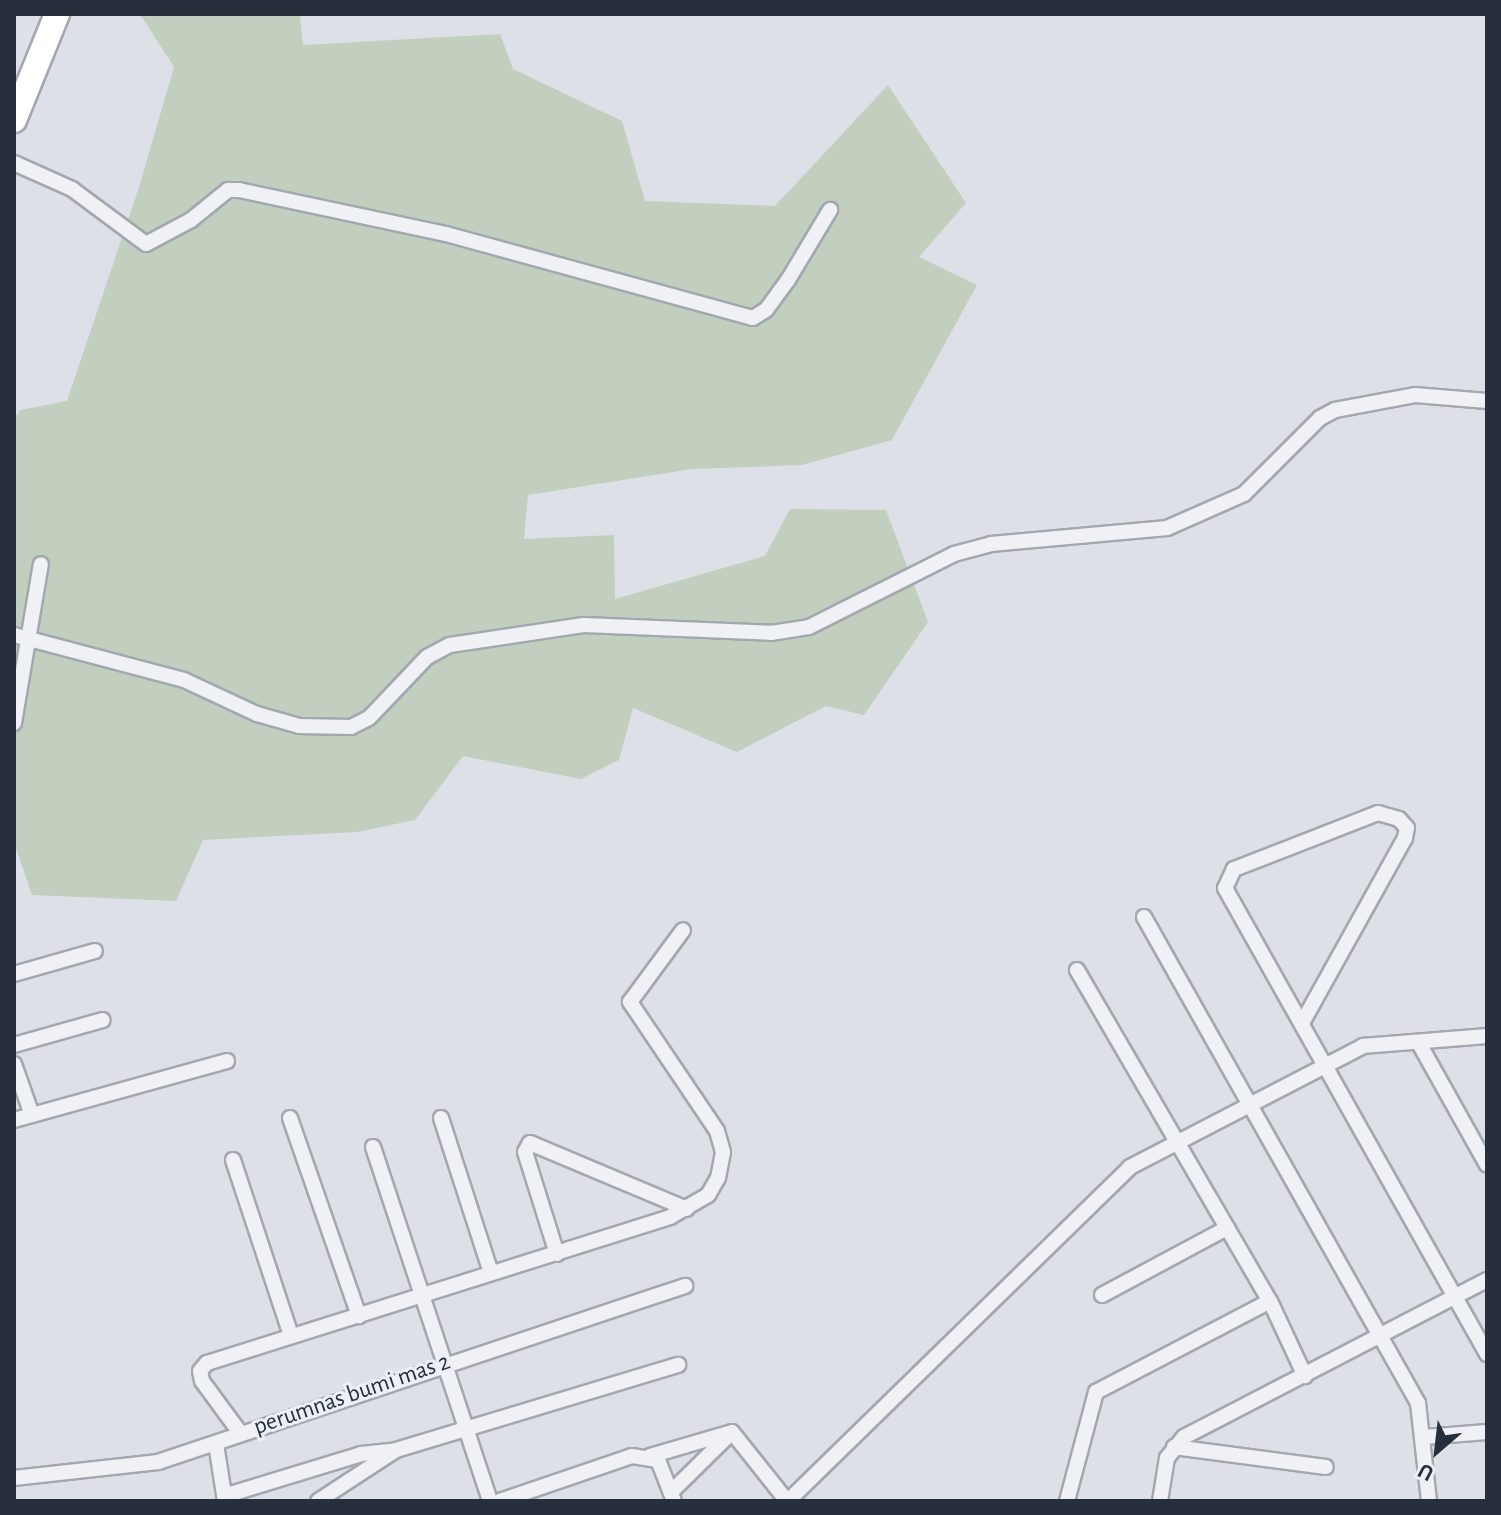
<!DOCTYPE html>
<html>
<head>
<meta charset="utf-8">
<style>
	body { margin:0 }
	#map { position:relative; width:1501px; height:1515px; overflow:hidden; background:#dde0e6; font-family:"Alegreya Sans",sans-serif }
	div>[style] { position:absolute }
	.green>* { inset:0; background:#c2cfbe }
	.roads { filter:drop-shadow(2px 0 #a3a7b0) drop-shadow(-2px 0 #a3a7b0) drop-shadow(0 2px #a3a7b0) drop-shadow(0 -2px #a3a7b0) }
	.street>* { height:14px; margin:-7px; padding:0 7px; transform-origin:7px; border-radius:7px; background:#eff1f4 }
	.highway>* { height:24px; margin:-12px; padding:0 12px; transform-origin:12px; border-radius:12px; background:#fff }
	span { translate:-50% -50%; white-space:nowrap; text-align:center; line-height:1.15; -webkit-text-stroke:6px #eceff4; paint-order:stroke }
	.street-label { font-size:24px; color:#272f3c }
	.frame { position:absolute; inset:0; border:16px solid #272f3c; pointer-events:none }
	.north { position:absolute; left:1397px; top:1411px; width:80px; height:80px; -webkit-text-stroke:6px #eceff4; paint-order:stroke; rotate:208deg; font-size:22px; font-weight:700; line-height:32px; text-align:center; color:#272f3c }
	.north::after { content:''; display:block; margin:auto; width:28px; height:36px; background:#272f3c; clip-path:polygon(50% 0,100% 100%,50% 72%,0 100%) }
</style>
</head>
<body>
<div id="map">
	<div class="green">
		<div style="clip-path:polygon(140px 14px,300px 14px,303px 45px,500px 34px,513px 69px,622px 121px,645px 201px,775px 206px,888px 85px,966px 203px,919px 257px,977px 285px,892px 440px,802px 465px,692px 469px,528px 495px,524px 539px,614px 535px,615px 599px,765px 556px,790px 509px,886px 510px,928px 622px,864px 715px,826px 706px,737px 752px,633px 708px,619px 760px,581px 779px,463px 756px,415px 820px,357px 832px,203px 840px,176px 901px,32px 895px,14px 842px,14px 419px,20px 410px,67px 401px,140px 184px,174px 67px)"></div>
	</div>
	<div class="roads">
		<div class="street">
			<div style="left:14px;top:163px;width:64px;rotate:24.1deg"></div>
			<div style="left:72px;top:189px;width:92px;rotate:36.6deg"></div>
			<div style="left:146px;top:244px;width:51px;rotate:-28.1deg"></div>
			<div style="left:191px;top:220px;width:48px;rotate:-39deg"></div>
			<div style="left:228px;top:190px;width:11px"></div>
			<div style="left:239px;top:190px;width:212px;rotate:12deg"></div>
			<div style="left:446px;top:234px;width:318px;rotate:15.3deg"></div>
			<div style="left:753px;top:318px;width:15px;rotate:-32deg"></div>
			<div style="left:766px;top:310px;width:37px;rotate:-54deg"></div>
			<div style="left:788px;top:280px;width:82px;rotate:-59deg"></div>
			<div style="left:14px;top:635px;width:176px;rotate:14.8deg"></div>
			<div style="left:184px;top:680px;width:81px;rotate:25deg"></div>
			<div style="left:257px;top:714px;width:44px;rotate:15.9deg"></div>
			<div style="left:299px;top:726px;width:52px;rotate:1.1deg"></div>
			<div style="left:351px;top:727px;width:20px;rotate:-27deg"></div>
			<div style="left:369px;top:718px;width:84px;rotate:-46.4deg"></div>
			<div style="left:427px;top:657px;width:26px;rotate:-28deg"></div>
			<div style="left:450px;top:645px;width:135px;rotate:-8.5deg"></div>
			<div style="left:584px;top:625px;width:187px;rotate:2.4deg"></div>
			<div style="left:771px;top:633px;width:38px;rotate:-9deg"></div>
			<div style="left:809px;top:627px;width:162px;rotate:-26.7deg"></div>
			<div style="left:954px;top:554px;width:38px;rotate:-15deg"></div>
			<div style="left:991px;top:544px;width:177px;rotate:-5.2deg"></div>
			<div style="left:1167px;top:528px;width:84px;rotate:-23.8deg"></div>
			<div style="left:1244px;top:494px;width:107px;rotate:-45deg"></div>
			<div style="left:1320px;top:418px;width:17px;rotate:-28deg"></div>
			<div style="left:1335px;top:410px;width:81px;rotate:-10.6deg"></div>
			<div style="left:1415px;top:395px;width:72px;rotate:4.8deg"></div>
			<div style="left:14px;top:723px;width:161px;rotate:-80.4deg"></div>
			<div style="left:1144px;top:917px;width:558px;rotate:60.59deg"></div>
			<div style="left:1418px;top:1403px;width:99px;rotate:83.6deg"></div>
			<div style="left:1077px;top:970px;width:383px;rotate:59.8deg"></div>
			<div style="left:1270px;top:1301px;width:83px;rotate:65deg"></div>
			<div style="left:14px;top:974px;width:84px;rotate:-15.9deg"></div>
			<div style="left:1302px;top:1023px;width:212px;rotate:-60.9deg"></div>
			<div style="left:1405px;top:838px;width:10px;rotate:-79deg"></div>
			<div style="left:1407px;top:828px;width:12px;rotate:-132deg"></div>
			<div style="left:1399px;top:819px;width:22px;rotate:-164deg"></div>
			<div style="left:1378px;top:813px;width:155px;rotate:158.7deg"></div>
			<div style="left:1234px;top:869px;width:21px;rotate:115deg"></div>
			<div style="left:1225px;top:888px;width:535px;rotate:60.65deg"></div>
			<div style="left:14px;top:1045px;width:92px;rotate:-15.7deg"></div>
			<div style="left:1420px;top:1045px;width:137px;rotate:60.8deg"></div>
			<div style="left:14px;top:1064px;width:54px;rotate:70.6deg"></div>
			<div style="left:290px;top:1118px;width:210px;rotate:70.8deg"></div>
			<div style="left:441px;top:1118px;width:163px;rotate:72.1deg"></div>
			<div style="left:14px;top:1120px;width:221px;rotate:-15.5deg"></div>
			<div style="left:373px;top:1147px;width:373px;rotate:71.7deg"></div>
			<div style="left:233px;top:1160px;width:184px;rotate:71.7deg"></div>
			<div style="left:557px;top:1254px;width:107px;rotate:-107.4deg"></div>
			<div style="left:525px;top:1152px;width:10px;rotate:-61deg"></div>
			<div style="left:530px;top:1143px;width:170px;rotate:22.8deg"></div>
			<div style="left:1102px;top:1295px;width:142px;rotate:-28.2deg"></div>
			<div style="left:241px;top:1434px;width:66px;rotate:-126.3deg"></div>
			<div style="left:202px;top:1381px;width:10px;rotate:-101deg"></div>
			<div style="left:200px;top:1371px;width:11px;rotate:-49deg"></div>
			<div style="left:207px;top:1363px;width:485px;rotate:-17.5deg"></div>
			<div style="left:670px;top:1217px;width:44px;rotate:-30.1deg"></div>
			<div style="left:708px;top:1195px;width:20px;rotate:-60deg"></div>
			<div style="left:718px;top:1178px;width:26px;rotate:-79deg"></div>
			<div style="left:723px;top:1152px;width:22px;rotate:-106deg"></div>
			<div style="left:717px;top:1131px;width:156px;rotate:-124deg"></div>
			<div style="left:630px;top:1002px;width:89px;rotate:-53.6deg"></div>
			<div style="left:1424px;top:1437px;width:63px;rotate:-4.5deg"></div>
			<div style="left:216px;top:1444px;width:58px;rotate:81deg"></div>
			<div style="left:1174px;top:1447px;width:153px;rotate:7.5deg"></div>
			<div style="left:650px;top:1456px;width:85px;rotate:-16.3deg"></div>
			<div style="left:732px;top:1432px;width:88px;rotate:51.4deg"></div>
			<div style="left:14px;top:1478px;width:145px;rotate:-6.3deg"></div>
			<div style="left:158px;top:1462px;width:556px;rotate:-18.47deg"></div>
			<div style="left:671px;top:1492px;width:81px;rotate:-44.5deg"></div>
			<div style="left:224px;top:1496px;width:143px;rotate:-17deg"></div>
			<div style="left:361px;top:1454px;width:31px;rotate:-6deg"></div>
			<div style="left:318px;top:1501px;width:93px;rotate:-33.2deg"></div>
			<div style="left:396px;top:1450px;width:295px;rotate:-16.8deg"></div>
			<div style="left:500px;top:1501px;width:139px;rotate:-18.8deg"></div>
			<div style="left:632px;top:1456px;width:26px;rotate:9deg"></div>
			<div style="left:658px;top:1460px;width:44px;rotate:68.7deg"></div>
			<div style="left:788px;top:1501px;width:478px;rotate:-44.3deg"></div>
			<div style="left:1130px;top:1167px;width:263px;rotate:-27.4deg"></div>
			<div style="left:1363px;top:1046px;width:124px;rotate:-4.6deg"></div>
			<div style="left:1067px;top:1501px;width:113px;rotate:-75.1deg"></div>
			<div style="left:1096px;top:1392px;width:196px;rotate:-27.6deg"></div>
			<div style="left:1160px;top:1501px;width:44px;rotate:-80.8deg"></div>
			<div style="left:1167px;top:1458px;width:27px;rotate:-51deg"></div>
			<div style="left:1184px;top:1437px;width:341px;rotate:-27.4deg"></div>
		</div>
		<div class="highway">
			<div style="left:14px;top:120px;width:114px;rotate:-67.9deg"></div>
		</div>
	</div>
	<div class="street-label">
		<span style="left:352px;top:1395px;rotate:-19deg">perumnas bumi mas 2</span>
	</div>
	<div class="frame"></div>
	<div class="north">U</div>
</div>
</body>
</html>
